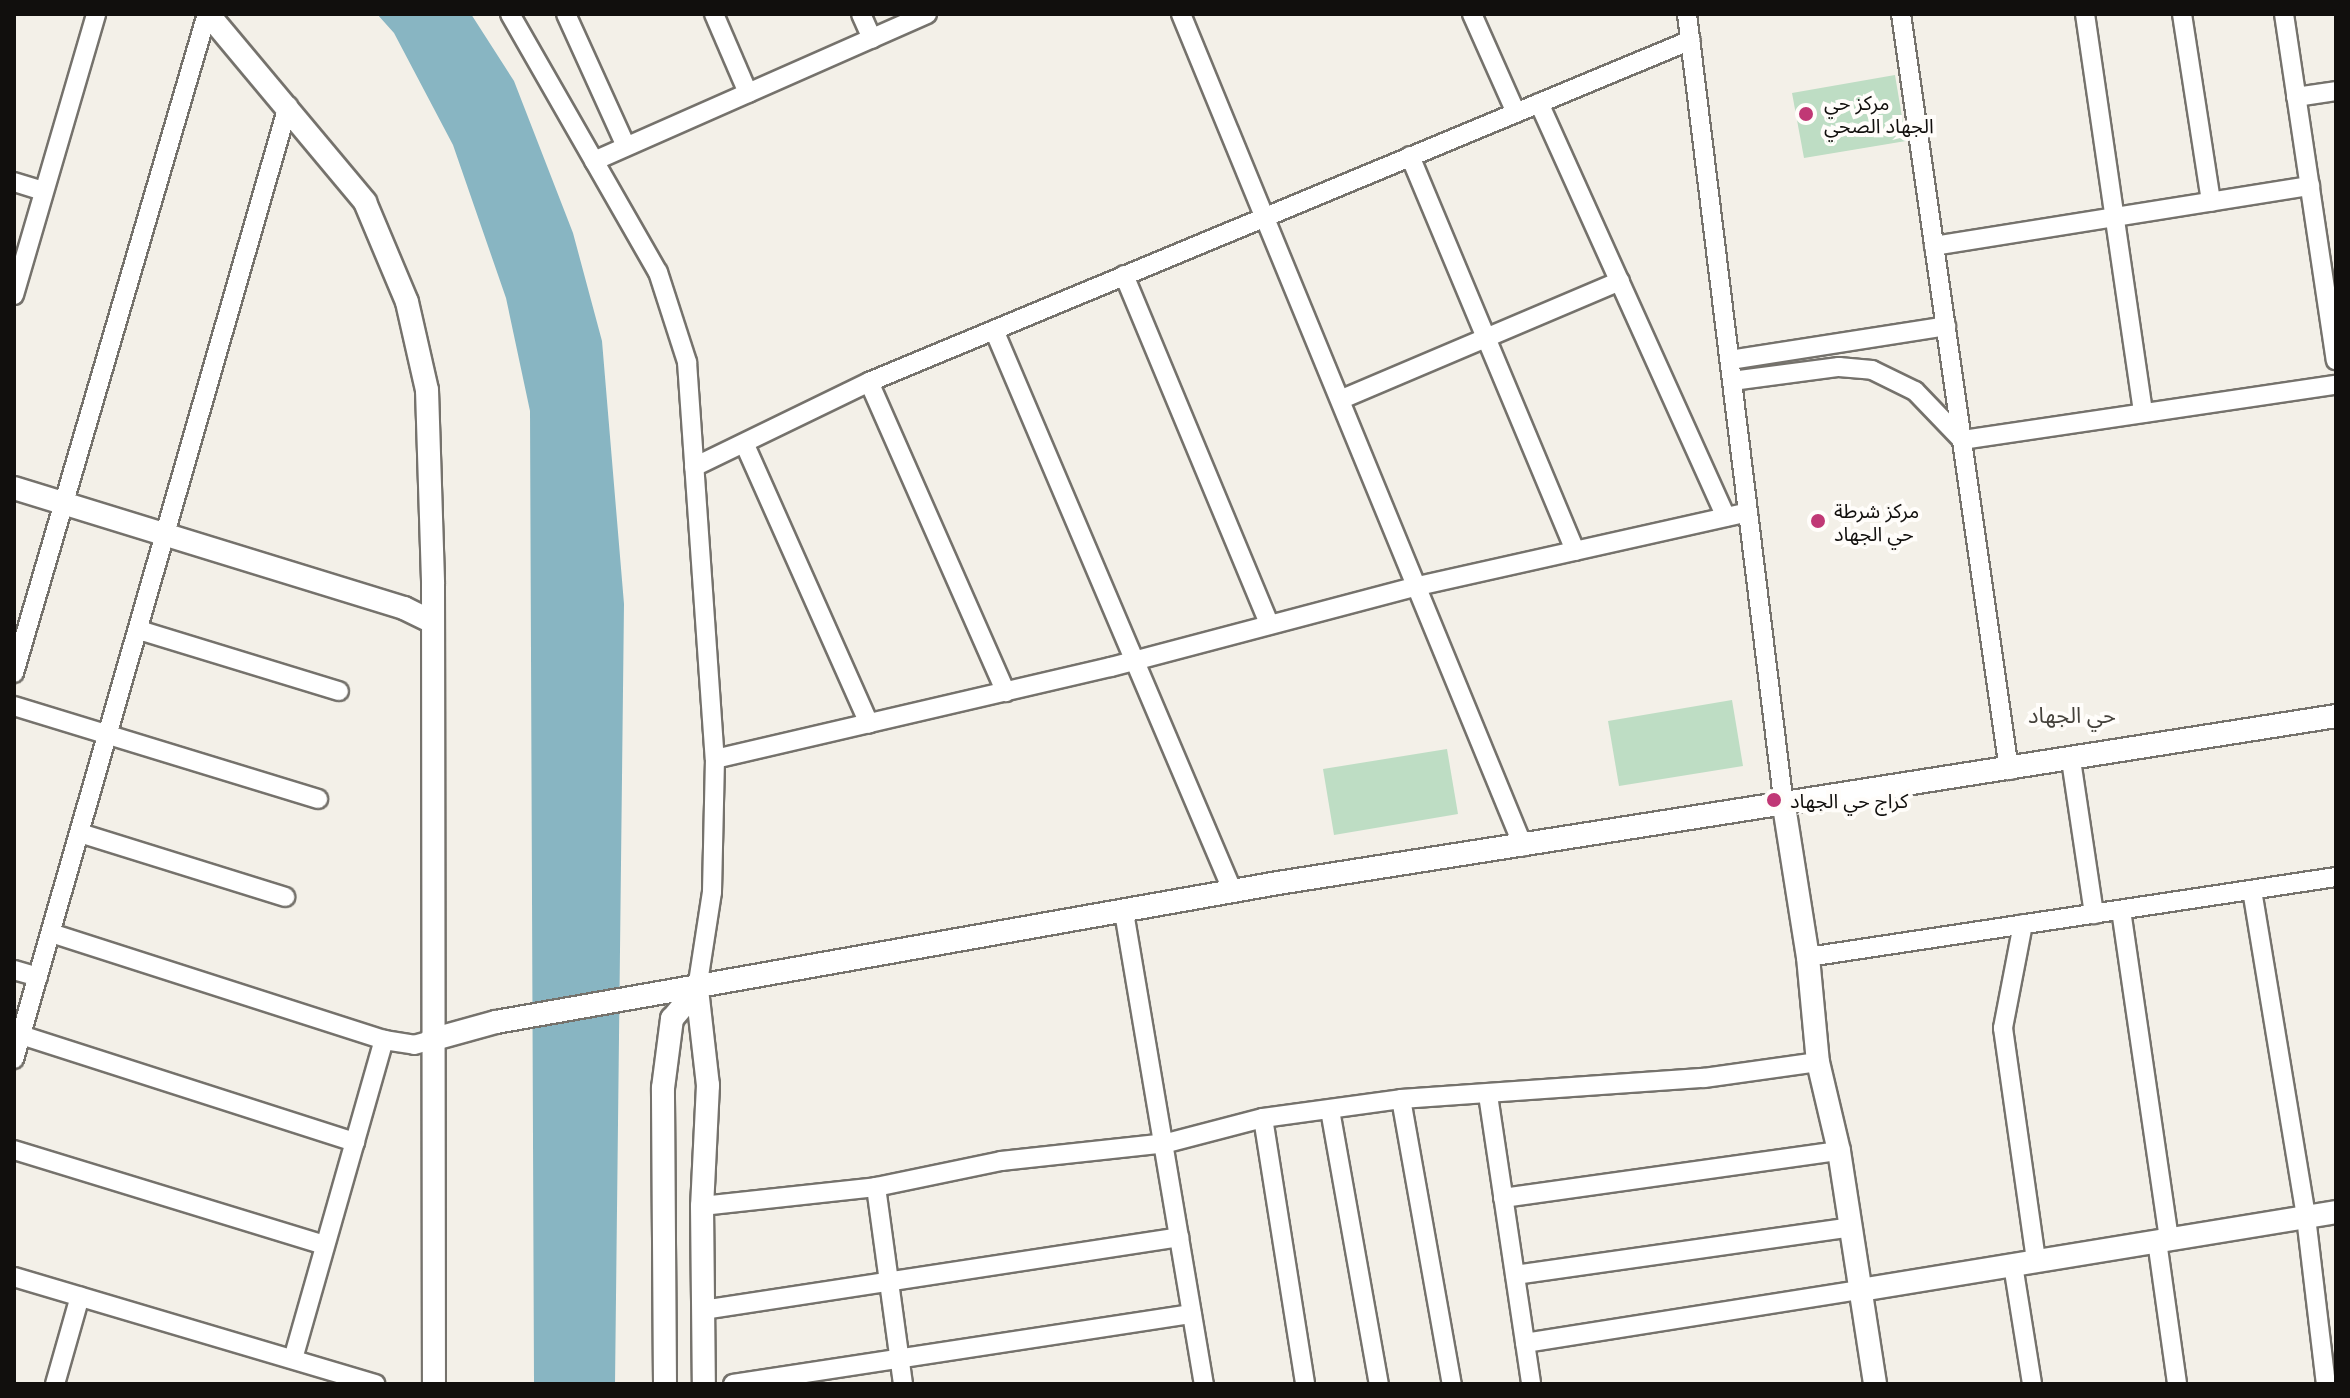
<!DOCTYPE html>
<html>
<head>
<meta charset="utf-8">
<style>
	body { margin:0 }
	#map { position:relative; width:2350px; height:1398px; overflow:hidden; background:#f3f0e8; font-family:Lato,"Noto Sans Arabic",sans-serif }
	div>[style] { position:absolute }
	.green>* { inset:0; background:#beddc4 }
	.water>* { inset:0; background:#88b5c2 }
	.roads { filter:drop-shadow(2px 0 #75726c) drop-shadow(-2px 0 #75726c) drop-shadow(0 2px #75726c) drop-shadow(0 -2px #75726c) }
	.minor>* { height:18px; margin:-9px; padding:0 9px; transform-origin:9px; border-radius:9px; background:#fff }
	.tertiary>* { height:22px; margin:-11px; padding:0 11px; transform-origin:11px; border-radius:11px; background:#fff }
	.dots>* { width:22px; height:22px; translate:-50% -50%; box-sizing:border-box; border:4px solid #fffdfa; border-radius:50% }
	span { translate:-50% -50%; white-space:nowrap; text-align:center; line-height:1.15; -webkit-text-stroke:8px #fffdfa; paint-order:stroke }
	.poi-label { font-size:20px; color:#110f0d }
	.left { translate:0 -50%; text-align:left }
	.neighbourhood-label { font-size:22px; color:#44413b }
	.frame { position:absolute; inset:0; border:16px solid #110f0d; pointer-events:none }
</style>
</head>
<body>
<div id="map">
	<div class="green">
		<div style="clip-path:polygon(1895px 75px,1906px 141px,1804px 158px,1792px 93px)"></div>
		<div style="clip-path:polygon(1732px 700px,1743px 766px,1619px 786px,1608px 721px)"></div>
		<div style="clip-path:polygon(1447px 749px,1458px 814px,1334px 835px,1323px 769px)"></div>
	</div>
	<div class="water">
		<div style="clip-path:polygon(377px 14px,471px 14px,514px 81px,573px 233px,602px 341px,624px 604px,615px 1384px,534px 1384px,530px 411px,506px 298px,453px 145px,394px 33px)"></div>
	</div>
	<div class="roads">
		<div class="minor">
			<div style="left:510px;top:14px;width:297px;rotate:60.2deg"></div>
			<div style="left:658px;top:272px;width:95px;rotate:72.1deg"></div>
			<div style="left:687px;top:362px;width:398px;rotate:86deg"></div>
			<div style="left:715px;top:759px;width:133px;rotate:91.3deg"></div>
			<div style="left:712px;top:892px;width:98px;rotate:98.8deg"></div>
			<div style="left:566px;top:14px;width:145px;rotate:65.6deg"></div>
			<div style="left:714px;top:14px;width:86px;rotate:66.7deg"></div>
			<div style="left:861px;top:14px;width:27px;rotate:66deg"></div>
			<div style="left:1181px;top:14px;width:900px;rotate:67.65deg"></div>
			<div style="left:1472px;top:14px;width:108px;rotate:66deg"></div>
			<div style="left:1687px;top:14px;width:798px;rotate:83.02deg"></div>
			<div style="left:1901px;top:14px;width:764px;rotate:81.87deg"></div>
			<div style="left:2085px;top:14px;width:403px;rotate:81.7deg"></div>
			<div style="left:2182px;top:14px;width:190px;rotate:81.2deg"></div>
			<div style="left:2284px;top:14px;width:350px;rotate:81.5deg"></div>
			<div style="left:2296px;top:97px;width:40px;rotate:-8.5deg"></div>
			<div style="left:1539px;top:103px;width:454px;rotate:65.7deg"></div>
			<div style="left:1410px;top:156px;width:428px;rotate:67.3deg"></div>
			<div style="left:594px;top:161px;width:364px;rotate:-23.8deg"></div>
			<div style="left:14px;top:182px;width:31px;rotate:17deg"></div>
			<div style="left:1934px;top:246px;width:381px;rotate:-9.1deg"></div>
			<div style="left:1124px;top:275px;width:378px;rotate:67.4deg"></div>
			<div style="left:14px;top:295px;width:293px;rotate:-73.7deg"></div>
			<div style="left:994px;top:330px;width:611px;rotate:66.96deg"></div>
			<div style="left:1730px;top:360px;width:219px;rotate:-8.9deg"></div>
			<div style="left:1732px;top:381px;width:108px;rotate:-7.5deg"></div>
			<div style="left:1839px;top:367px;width:33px;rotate:5deg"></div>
			<div style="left:1872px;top:370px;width:48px;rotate:26deg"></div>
			<div style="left:1915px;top:391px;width:68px;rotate:46.2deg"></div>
			<div style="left:1962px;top:440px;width:378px;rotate:-8.4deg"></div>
			<div style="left:869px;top:382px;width:339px;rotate:66.2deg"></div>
			<div style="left:1342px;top:399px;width:302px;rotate:-23deg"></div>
			<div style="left:745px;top:445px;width:305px;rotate:66deg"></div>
			<div style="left:694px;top:467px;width:195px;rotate:-25.9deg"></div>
			<div style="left:869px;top:382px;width:890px;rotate:-22.59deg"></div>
			<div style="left:139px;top:630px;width:209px;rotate:17deg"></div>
			<div style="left:14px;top:673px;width:687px;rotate:-73.68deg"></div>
			<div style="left:14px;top:706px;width:318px;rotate:17deg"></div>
			<div style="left:715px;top:759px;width:407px;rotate:-13.1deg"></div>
			<div style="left:1111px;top:667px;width:318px;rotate:-14.8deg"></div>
			<div style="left:1418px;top:586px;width:338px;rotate:-12.6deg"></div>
			<div style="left:2071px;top:760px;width:156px;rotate:81.5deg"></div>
			<div style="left:80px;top:833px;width:215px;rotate:17.3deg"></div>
			<div style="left:2252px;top:890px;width:331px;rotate:80.6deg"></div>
			<div style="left:2306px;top:1217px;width:168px;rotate:83.2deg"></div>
			<div style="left:2121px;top:910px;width:332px;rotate:81.7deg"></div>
			<div style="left:1124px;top:912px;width:479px;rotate:80.4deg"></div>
			<div style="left:2023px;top:924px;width:106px;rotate:100.9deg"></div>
			<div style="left:2003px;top:1028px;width:235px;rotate:81.9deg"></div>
			<div style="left:51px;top:933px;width:350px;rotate:17.8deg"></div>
			<div style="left:384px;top:1040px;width:30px;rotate:9deg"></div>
			<div style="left:414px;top:1045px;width:18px;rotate:-16deg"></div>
			<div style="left:1808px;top:957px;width:534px;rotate:-8.62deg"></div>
			<div style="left:14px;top:970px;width:25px;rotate:16deg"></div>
			<div style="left:21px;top:1035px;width:351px;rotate:17.8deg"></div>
			<div style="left:14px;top:1059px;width:992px;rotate:-73.96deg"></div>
			<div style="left:1488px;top:1095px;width:292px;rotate:81.5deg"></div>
			<div style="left:1401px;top:1099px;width:290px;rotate:79.9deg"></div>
			<div style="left:1330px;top:1110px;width:278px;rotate:79.9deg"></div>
			<div style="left:1263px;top:1118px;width:269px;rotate:81deg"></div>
			<div style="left:14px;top:1150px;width:325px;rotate:17deg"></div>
			<div style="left:876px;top:1187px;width:199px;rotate:82.2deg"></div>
			<div style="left:1503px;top:1198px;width:339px;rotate:-8deg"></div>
			<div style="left:702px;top:1206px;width:175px;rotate:-6.2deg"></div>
			<div style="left:876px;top:1187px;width:128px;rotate:-11.7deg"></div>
			<div style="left:1001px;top:1161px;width:167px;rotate:-6.2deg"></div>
			<div style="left:1167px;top:1143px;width:99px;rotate:-14.6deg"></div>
			<div style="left:1263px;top:1118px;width:139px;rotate:-7.8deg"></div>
			<div style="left:1401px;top:1099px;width:304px;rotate:-4deg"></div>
			<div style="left:1704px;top:1078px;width:115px;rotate:-8deg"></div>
			<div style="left:2157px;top:1241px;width:144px;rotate:82deg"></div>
			<div style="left:2013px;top:1265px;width:121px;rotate:80.9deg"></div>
			<div style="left:1515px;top:1275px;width:339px;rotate:-8.1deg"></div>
			<div style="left:14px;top:1277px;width:377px;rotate:16.5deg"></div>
			<div style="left:703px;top:1310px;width:482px;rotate:-8.7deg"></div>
			<div style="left:1525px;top:1343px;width:339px;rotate:-9deg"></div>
			<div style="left:293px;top:1359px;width:332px;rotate:-74.1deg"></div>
			<div style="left:55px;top:1384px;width:91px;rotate:-74.1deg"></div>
			<div style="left:733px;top:1384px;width:464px;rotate:-8.7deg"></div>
		</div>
		<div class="tertiary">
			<div style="left:208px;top:14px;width:245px;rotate:50.1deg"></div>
			<div style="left:365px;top:202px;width:108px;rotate:67.2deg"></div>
			<div style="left:407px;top:302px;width:90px;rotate:77.2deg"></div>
			<div style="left:427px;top:390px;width:194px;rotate:88.2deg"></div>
			<div style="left:433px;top:584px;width:800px;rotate:89.93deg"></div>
			<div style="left:14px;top:488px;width:408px;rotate:17.1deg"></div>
			<div style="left:404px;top:608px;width:32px;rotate:26deg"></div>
			<div style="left:1784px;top:806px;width:153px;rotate:81deg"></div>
			<div style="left:1808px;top:957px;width:105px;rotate:84.6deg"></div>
			<div style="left:1818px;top:1062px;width:91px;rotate:76.7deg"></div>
			<div style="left:1839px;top:1151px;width:236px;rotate:81.2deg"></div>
			<div style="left:697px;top:989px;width:97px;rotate:83.5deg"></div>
			<div style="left:708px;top:1085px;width:121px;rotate:92.8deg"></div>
			<div style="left:702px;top:1206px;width:178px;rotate:89.4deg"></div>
			<div style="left:431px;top:1040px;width:67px;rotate:-15.5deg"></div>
			<div style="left:496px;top:1022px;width:794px;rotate:-10.08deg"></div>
			<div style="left:1278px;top:883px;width:1071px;rotate:-8.97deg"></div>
			<div style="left:1860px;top:1290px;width:482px;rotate:-9.3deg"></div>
			<div style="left:665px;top:1384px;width:296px;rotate:-90.4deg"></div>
			<div style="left:663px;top:1088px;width:70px;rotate:-82.6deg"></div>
			<div style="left:672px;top:1019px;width:39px;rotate:-50deg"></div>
		</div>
	</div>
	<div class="dots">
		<div style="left:1806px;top:114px;background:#c03875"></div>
		<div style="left:1818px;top:521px;background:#c03875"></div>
		<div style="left:1774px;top:800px;background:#c03875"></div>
	</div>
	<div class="poi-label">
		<span class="left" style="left:1824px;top:114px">مركز حي<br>الجهاد الصحي</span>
		<span class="left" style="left:1834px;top:522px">مركز شرطة<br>حي الجهاد</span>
		<span class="left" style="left:1790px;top:800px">كراج حي الجهاد</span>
	</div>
	<div class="neighbourhood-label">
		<span style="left:2072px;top:715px">حي الجهاد</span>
	</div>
	<div class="frame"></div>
</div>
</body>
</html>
